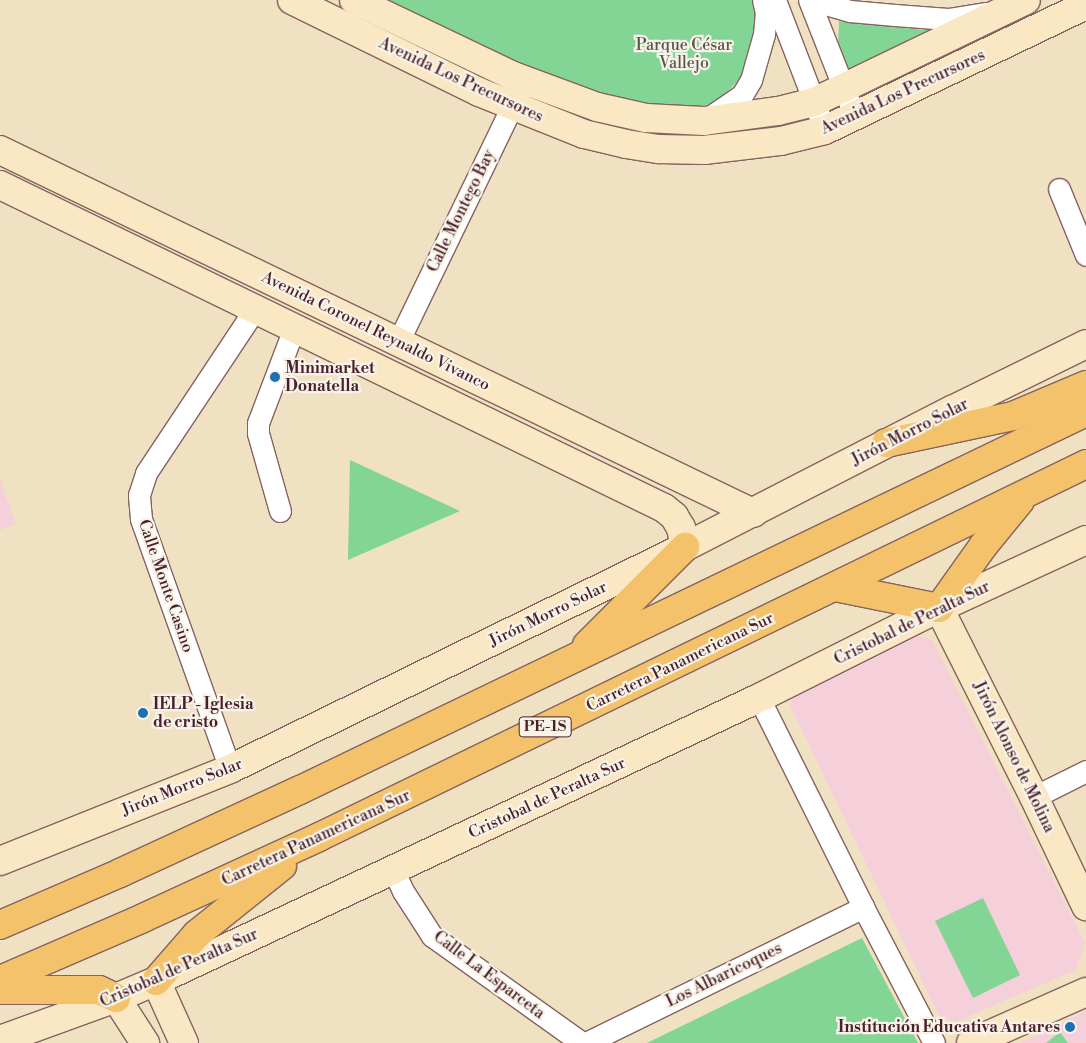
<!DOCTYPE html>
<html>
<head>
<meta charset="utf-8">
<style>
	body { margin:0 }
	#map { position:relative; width:1086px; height:1043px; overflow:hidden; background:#f0e1c3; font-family:"Libre Bodoni",serif }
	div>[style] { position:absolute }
	.built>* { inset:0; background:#f5cfda }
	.green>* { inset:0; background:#83d595 }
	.roads { filter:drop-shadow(1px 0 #846360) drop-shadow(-1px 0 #846360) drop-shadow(0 1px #846360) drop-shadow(0 -1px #846360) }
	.street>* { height:21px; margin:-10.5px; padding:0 10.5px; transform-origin:10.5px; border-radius:10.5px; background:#fff }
	.secondary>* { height:28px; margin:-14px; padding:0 14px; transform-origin:14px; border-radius:14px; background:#fae7c3 }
	.highway>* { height:28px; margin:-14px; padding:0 14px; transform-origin:14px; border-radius:14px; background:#f3c26a }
	.dots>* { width:14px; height:14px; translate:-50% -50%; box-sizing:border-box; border:2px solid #f7f3e8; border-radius:50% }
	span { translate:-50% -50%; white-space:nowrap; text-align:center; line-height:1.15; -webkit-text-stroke:4.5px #f7f3e8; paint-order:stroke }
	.shield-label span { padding:1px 4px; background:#f7f3e8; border:1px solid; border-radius:4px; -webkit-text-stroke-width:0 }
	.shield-label { font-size:15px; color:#4a1f2b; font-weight:700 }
	.park-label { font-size:16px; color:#5b564b }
	.street-label { font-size:16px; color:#4a1f2b }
	.poi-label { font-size:16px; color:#4a1f2b; font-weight:700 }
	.left { translate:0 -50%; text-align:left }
	.right { translate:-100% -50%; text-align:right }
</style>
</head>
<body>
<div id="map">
	<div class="built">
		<div style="clip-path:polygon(0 479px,16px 524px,0 530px)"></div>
		<div style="clip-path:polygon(912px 634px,932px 640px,1085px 943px,1076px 970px,955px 1022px,939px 1016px,790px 705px,795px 691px)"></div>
		<div style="clip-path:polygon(1086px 1011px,1086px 1043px,1021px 1043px)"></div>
	</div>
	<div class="green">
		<div style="clip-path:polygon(367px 0,754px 0,757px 9px,754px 38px,743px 76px,717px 102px,687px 110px,581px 90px)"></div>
		<div style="clip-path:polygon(839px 21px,953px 33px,849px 76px,838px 46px)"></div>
		<div style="clip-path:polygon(350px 460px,460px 511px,348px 560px)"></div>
		<div style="clip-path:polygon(983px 898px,1020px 975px,973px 998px,935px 921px)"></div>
		<div style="clip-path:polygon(862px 938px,918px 1043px,647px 1043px)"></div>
		<div style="clip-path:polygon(1060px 1032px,1068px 1043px,1046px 1043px)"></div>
	</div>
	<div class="roads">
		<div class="street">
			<div style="left:775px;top:0;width:139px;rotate:69deg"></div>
			<div style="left:809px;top:0;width:126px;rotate:68.5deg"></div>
			<div style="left:811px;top:0;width:41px;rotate:15.8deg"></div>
			<div style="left:850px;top:11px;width:45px;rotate:5.1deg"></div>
			<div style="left:895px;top:15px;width:53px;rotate:4.3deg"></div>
			<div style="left:948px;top:19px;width:39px;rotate:-9deg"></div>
			<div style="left:707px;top:119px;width:42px;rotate:-34.4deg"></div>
			<div style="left:742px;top:95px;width:17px;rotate:-59deg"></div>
			<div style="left:751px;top:80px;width:48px;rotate:-74.2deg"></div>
			<div style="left:764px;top:34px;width:21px;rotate:-85deg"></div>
			<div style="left:766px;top:13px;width:13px;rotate:-103deg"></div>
			<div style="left:1059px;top:189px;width:71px;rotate:67.8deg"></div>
			<div style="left:398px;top:342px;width:278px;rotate:-64.2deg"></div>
			<div style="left:280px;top:511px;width:81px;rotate:-105.8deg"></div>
			<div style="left:258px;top:433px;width:10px;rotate:-90deg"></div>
			<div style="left:258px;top:423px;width:102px;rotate:-69.2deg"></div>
			<div style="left:759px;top:698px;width:233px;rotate:63.5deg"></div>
			<div style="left:863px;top:907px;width:153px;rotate:62.4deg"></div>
			<div style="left:230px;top:769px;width:265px;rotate:-109.6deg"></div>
			<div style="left:141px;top:519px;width:24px;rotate:-95deg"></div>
			<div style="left:139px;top:495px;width:23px;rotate:-72deg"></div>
			<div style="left:146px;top:473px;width:197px;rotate:-56.4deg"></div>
			<div style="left:1034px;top:797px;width:58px;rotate:-26.6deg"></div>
			<div style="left:394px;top:871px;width:22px;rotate:66deg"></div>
			<div style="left:403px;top:891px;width:54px;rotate:57.2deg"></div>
			<div style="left:432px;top:936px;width:184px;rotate:35.5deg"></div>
			<div style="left:586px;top:1043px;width:309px;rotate:-26.1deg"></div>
		</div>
		<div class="secondary">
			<div style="left:292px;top:0;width:208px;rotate:26.2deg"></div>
			<div style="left:479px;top:92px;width:113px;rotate:21.8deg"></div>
			<div style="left:584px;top:134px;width:43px;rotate:13.4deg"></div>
			<div style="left:626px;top:144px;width:33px;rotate:9deg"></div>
			<div style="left:659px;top:149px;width:45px;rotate:1.3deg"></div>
			<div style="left:704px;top:150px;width:78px;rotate:-6.7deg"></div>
			<div style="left:781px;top:141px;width:45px;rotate:-14deg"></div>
			<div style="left:825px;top:130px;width:289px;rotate:-25.6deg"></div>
			<div style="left:354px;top:0;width:176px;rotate:25.5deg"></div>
			<div style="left:513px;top:76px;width:90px;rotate:20.3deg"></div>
			<div style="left:597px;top:107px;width:50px;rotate:12.7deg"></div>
			<div style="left:646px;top:118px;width:58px;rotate:3deg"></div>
			<div style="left:704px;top:121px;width:75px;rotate:-7.7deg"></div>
			<div style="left:778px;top:111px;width:37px;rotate:-14deg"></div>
			<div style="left:814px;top:102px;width:235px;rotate:-25.7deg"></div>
			<div style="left:0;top:150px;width:836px;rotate:25.74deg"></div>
			<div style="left:0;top:185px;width:738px;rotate:25.94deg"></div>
			<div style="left:664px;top:508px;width:13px;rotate:39deg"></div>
			<div style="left:674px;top:516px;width:14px;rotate:60deg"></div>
			<div style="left:681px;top:528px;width:19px;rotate:78deg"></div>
			<div style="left:939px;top:608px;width:212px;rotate:63.3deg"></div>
			<div style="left:1034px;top:797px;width:121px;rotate:64.5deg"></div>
			<div style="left:0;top:861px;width:248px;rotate:-21.8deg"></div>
			<div style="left:230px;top:769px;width:506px;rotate:-26.01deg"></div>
			<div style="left:685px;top:547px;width:300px;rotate:-27.2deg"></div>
			<div style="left:952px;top:410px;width:149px;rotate:-26.2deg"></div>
			<div style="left:156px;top:981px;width:68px;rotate:65.7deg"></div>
			<div style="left:116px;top:998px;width:54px;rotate:57.2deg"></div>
			<div style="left:0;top:1040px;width:123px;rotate:-19.9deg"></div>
			<div style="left:116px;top:998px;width:43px;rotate:-23deg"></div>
			<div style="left:156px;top:981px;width:666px;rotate:-25.14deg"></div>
			<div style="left:759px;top:698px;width:201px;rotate:-26.6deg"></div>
			<div style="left:939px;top:608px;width:162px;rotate:-24.8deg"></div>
			<div style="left:971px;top:1043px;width:126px;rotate:-23.9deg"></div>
		</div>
		<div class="highway">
			<div style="left:886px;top:443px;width:130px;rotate:-12deg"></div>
			<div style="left:1013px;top:416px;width:79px;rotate:-23deg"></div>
			<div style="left:835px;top:587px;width:106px;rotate:11.4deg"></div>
			<div style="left:939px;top:608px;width:76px;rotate:-54.6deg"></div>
			<div style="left:983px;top:546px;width:58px;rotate:-50.6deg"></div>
			<div style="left:587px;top:645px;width:139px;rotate:-45deg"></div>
			<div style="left:0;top:925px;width:131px;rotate:-23.4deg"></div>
			<div style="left:120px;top:873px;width:198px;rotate:-24.8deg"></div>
			<div style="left:300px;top:790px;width:872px;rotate:-25.68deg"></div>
			<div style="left:0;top:980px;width:156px;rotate:-23.4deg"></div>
			<div style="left:143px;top:918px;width:194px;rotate:-24.7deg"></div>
			<div style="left:319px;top:837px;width:853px;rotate:-25.93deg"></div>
			<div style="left:156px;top:981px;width:62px;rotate:-48.9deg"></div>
			<div style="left:197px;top:934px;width:109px;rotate:-38.7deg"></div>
			<div style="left:0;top:990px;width:99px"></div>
			<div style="left:99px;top:990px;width:19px;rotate:25deg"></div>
		</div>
	</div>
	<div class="dots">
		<div style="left:275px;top:377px;background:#1f6fb2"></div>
		<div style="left:143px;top:713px;background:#1f6fb2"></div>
		<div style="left:1070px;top:1027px;background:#1f6fb2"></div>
	</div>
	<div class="shield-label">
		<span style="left:545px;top:727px">PE-1S</span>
	</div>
	<div class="park-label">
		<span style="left:684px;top:54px">Parque César<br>Vallejo</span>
	</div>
	<div class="street-label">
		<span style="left:461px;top:80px;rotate:25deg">Avenida Los Precursores</span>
		<span style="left:903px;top:92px;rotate:-25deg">Avenida Los Precursores</span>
		<span style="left:461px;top:211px;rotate:-64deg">Calle Montego Bay</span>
		<span style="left:376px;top:331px;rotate:26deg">Avenida Coronel Reynaldo Vivanco</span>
		<span style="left:910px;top:432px;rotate:-27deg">Jirón Morro Solar</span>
		<span style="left:166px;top:586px;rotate:71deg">Calle Monte Casino</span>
		<span style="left:548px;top:614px;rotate:-26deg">Jirón Morro Solar</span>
		<span style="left:912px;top:623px;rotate:-26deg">Cristobal de Peralta Sur</span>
		<span style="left:680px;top:662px;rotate:-26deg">Carretera Panamericana Sur</span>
		<span style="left:1014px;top:757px;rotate:64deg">Jirón Alonso de Molina</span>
		<span style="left:182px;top:787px;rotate:-22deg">Jirón Morro Solar</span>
		<span style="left:547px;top:798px;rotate:-25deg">Cristobal de Peralta Sur</span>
		<span style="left:316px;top:838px;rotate:-25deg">Carretera Panamericana Sur</span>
		<span style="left:179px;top:968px;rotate:-24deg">Cristobal de Peralta Sur</span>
		<span style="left:489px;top:975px;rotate:37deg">Calle La Esparceta</span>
		<span style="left:724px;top:975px;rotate:-26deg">Los Albaricoques</span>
	</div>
	<div class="poi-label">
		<span class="left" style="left:285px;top:377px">Minimarket<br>Donatella</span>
		<span class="left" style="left:153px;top:713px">IELP - Iglesia<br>de cristo</span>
		<span class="right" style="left:1060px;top:1027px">Institución Educativa Antares</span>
	</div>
</div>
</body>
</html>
